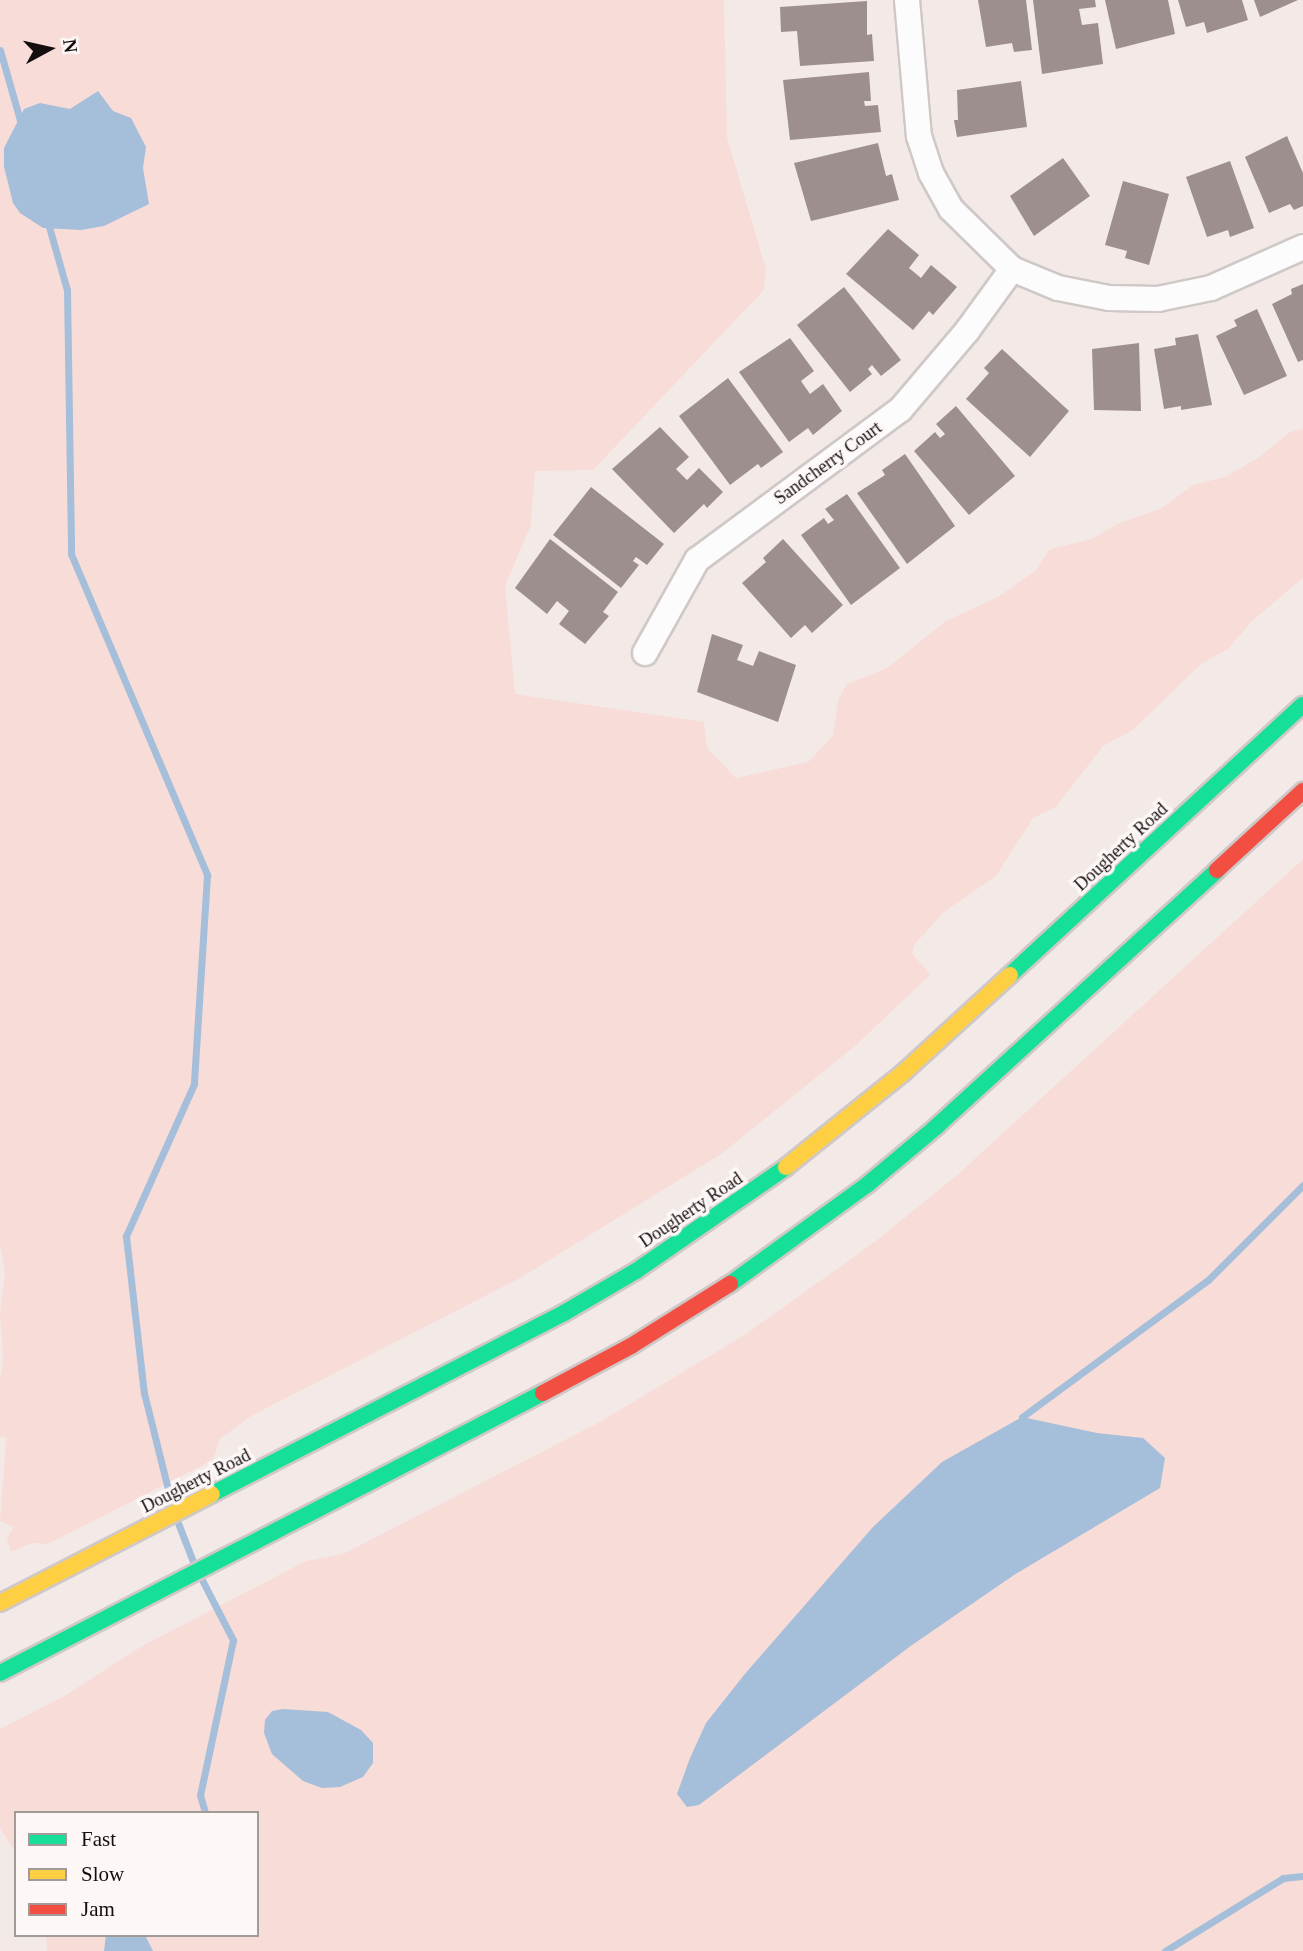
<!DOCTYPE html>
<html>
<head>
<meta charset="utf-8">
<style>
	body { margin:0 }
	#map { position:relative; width:1303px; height:1951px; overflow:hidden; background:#f3eae8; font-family:Georgia,serif }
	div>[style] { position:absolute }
	.green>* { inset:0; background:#f8dcd8 }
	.water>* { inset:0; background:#a5bed9 }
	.stream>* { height:7px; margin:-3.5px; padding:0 3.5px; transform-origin:3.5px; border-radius:3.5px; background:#a5bed9 }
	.building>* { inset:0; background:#9d8f8d }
	.roads { filter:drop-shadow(2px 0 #cfc8c7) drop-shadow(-2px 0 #cfc8c7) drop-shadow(0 2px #cfc8c7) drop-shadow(0 -2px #cfc8c7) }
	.street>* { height:24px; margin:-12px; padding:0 12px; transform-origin:12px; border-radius:12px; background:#fdfcfc }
	.fast>* { height:16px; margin:-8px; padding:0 8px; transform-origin:8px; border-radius:8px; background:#16e098 }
	.slow>* { height:16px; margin:-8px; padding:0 8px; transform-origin:8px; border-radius:8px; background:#ffcf43 }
	.jam>* { height:16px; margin:-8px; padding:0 8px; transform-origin:8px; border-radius:8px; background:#f24e42 }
	span { translate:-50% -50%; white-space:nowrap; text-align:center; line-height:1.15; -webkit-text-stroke:7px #fdf7f5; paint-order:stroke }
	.street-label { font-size:18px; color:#140f0e }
	.legend { position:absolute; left:14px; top:1811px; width:245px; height:126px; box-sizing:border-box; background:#fdf7f5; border:2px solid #a09a99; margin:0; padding:9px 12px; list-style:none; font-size:21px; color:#140f0e }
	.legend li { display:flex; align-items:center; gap:14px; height:35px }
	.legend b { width:35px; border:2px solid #a09a99 }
	.north { position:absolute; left:14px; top:14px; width:70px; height:70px; -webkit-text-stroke:5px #fdf7f5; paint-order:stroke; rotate:82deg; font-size:19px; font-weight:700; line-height:28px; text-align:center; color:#140f0e }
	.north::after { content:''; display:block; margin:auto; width:24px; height:32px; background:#140f0e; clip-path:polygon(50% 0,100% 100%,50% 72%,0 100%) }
</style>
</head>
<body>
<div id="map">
	<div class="green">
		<div style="clip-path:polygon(0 0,724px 0,727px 137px,766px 269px,764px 290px,593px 470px,535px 471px,531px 525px,505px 586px,515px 694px,704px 722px,707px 748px,736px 778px,808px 762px,833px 736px,838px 700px,847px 684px,887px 668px,946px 621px,998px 597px,1035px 571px,1050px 549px,1092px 539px,1117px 524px,1162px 508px,1193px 485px,1225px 477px,1258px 458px,1290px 432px,1303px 429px,1303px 578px,1252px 621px,1228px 649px,1201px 664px,1133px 730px,1103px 746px,1056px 807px,1033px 818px,996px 876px,944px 912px,914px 945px,912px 953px,930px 975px,854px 1047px,721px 1154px,522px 1277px,251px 1416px,220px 1439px,213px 1460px,56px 1540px,46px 1544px,32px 1543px,11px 1552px,7px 1538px,14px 1527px,0 1521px,6px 1438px,0 1437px,0 1378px,3px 1360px,0 1312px,5px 1273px,0 1244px)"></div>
		<div style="clip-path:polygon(1303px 859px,1303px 1951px,47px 1951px,46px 1935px,257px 1935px,257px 1813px,16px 1813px,16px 1853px,0 1828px,0 1729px,66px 1695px,142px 1646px,306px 1561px,343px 1554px,598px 1423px,746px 1334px,876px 1241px,956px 1176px)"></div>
	</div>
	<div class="water">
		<div style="clip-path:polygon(98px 91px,113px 111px,131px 118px,146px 147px,143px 168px,149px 204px,104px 226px,81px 230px,43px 228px,20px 213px,13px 203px,4px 167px,4px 148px,24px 109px,40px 103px,70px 109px)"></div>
		<div style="clip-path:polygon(1022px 1417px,1097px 1433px,1143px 1438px,1165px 1458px,1160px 1488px,1014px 1575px,912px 1645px,699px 1805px,687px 1807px,677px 1794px,690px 1758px,706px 1723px,744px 1675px,873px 1527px,942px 1462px)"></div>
		<div style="clip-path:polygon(283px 1709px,328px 1712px,361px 1730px,373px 1743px,373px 1763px,363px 1777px,340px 1787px,322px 1788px,303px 1781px,272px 1754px,264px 1733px,265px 1720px,272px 1711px)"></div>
		<div style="clip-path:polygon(106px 1935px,145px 1935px,153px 1951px,104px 1951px)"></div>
	</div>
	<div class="stream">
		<div style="left:0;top:50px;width:80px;rotate:74.1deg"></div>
		<div style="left:48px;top:223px;width:70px;rotate:74.2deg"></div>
		<div style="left:67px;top:290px;width:264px;rotate:89.1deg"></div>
		<div style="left:71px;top:554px;width:349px;rotate:67deg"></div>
		<div style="left:207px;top:875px;width:209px;rotate:93.6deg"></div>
		<div style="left:194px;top:1084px;width:167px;rotate:114.1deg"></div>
		<div style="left:126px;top:1236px;width:158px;rotate:83.5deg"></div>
		<div style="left:144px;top:1393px;width:115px;rotate:76deg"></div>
		<div style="left:1022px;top:1417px;width:232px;rotate:-36.4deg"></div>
		<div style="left:1209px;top:1279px;width:133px;rotate:-45deg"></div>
		<div style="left:178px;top:1523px;width:44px;rotate:68.7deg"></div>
		<div style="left:201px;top:1578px;width:70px;rotate:62.7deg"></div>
		<div style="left:233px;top:1640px;width:158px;rotate:102deg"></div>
		<div style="left:200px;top:1795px;width:19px;rotate:74deg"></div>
		<div style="left:1165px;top:1951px;width:139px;rotate:-31.7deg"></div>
		<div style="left:1283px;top:1878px;width:20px;rotate:-6deg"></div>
	</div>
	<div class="building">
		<div style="clip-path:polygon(978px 0,1026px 0,1032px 50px,1014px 52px,1012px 43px,986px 47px)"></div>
		<div style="clip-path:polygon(1033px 0,1095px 0,1096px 7px,1079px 9px,1082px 25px,1098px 23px,1103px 64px,1042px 74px)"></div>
		<div style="clip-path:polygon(1105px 0,1168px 0,1175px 34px,1116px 49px)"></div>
		<div style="clip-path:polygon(1178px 0,1242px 0,1248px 20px,1207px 33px,1204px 22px,1186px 27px)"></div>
		<div style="clip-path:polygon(1254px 0,1298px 0,1260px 17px)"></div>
		<div style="clip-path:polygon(867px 1px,867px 35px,872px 34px,874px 61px,800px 66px,797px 31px,781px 32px,780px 7px)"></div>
		<div style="clip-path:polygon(869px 72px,871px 101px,864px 101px,865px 106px,878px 105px,881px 132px,790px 140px,783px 80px)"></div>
		<div style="clip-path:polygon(1021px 81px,1027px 127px,957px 137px,954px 120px,958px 120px,957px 90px)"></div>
		<div style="clip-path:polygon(1287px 136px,1303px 173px,1303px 206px,1294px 210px,1290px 204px,1269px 213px,1245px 157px)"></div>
		<div style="clip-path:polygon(878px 143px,886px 176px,892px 174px,899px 200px,811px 221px,794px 163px)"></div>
		<div style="clip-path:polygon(1063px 158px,1090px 196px,1034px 236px,1010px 196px)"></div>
		<div style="clip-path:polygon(1230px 161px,1254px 228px,1230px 237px,1228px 230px,1207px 237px,1186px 177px)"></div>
		<div style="clip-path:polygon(1123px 181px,1169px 194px,1149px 265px,1125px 258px,1127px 251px,1105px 245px)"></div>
		<div style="clip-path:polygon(888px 229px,919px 255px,909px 268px,921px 278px,931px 265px,957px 287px,933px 315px,929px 311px,913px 330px,846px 274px)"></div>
		<div style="clip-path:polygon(1303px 284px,1303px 360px,1298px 362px,1272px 304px,1292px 294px,1291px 289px)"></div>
		<div style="clip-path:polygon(844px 287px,901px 360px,881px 376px,872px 365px,868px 369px,872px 374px,850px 392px,797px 325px)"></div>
		<div style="clip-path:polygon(1257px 309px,1287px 376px,1244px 395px,1216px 336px,1237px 326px,1234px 320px)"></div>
		<div style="clip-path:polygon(1198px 334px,1212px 405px,1181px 410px,1181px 406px,1164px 409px,1154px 349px,1176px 345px,1175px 338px)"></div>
		<div style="clip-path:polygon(790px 338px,814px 371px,801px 381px,810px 394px,823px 384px,842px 411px,813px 435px,808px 428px,789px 442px,739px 372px)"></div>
		<div style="clip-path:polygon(1139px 343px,1141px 411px,1094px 410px,1092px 349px)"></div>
		<div style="clip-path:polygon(1002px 349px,1069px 411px,1030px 457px,966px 399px,989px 373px,984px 368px)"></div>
		<div style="clip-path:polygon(728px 378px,783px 452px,761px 468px,758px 464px,730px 485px,679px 416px)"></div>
		<div style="clip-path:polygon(956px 406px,1015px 476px,969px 515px,914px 451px,935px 432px,940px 438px,945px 434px,936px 424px)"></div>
		<div style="clip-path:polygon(660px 427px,689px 457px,676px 469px,687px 480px,699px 468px,723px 492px,707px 508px,704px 504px,674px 533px,612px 469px)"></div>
		<div style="clip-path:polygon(905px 454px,955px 526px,907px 564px,857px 493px,885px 475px,882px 470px)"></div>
		<div style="clip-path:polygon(591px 487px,664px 544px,647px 565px,636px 557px,633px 561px,639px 565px,621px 588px,553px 535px)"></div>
		<div style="clip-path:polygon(847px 494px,900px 568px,851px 605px,801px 535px,824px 518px,828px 524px,834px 520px,825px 509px)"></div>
		<div style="clip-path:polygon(550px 539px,618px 592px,603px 612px,609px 616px,585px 644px,559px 624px,569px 611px,557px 601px,547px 614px,515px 588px)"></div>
		<div style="clip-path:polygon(783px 539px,843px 605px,812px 633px,805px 625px,791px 638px,742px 583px,766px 562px,763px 558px)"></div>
		<div style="clip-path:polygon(712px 634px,743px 645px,737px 660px,753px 666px,759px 651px,796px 665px,778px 722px,697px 692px)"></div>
	</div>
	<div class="roads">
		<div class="street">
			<div style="left:907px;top:0;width:137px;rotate:85deg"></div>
			<div style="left:919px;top:136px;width:39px;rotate:72deg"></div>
			<div style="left:931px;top:173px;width:41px;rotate:60.9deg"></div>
			<div style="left:951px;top:209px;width:86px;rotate:44.5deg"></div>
			<div style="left:1012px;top:269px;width:50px;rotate:22.4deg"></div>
			<div style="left:1058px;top:288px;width:52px;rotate:11.1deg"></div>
			<div style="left:1109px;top:298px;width:49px;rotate:1.2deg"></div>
			<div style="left:1158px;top:299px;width:54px;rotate:-11.7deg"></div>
			<div style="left:1211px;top:288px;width:101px;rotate:-24deg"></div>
			<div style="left:645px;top:653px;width:107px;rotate:-60.8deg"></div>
			<div style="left:697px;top:560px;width:252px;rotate:-36.5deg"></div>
			<div style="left:900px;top:410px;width:104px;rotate:-49.7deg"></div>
			<div style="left:967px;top:331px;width:77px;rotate:-54deg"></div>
		</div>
		<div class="fast">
			<div style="left:1010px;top:975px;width:398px;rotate:-42.7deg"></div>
			<div style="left:730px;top:1284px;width:170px;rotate:-35.9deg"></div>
			<div style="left:868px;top:1184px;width:90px;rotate:-40deg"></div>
			<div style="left:937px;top:1126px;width:379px;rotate:-42.4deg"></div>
			<div style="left:212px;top:1494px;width:396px;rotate:-27.2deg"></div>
			<div style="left:564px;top:1313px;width:83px;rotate:-30.3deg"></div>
			<div style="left:636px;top:1271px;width:183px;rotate:-34.7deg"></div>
			<div style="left:0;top:1673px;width:611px;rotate:-27.28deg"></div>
		</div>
		<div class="slow">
			<div style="left:786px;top:1167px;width:150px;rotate:-38.8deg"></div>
			<div style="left:903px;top:1073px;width:145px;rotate:-42.5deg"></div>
			<div style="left:0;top:1603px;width:238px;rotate:-27.2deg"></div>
		</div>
		<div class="jam">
			<div style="left:1217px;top:870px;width:117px;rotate:-42.6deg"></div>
			<div style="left:543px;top:1393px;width:100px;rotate:-28.1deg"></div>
			<div style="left:631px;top:1346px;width:117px;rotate:-32.1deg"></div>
		</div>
	</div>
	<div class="street-label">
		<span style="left:828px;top:463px;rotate:-36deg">Sandcherry Court</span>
		<span style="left:1121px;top:847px;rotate:-43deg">Dougherty Road</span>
		<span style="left:691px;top:1210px;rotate:-34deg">Dougherty Road</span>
		<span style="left:196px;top:1481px;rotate:-27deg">Dougherty Road</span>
	</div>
	<ul class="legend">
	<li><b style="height:9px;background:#16e098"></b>Fast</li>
	<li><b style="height:9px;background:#ffcf43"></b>Slow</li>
	<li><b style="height:9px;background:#f24e42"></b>Jam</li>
	</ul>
	<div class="north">N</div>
</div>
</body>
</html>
